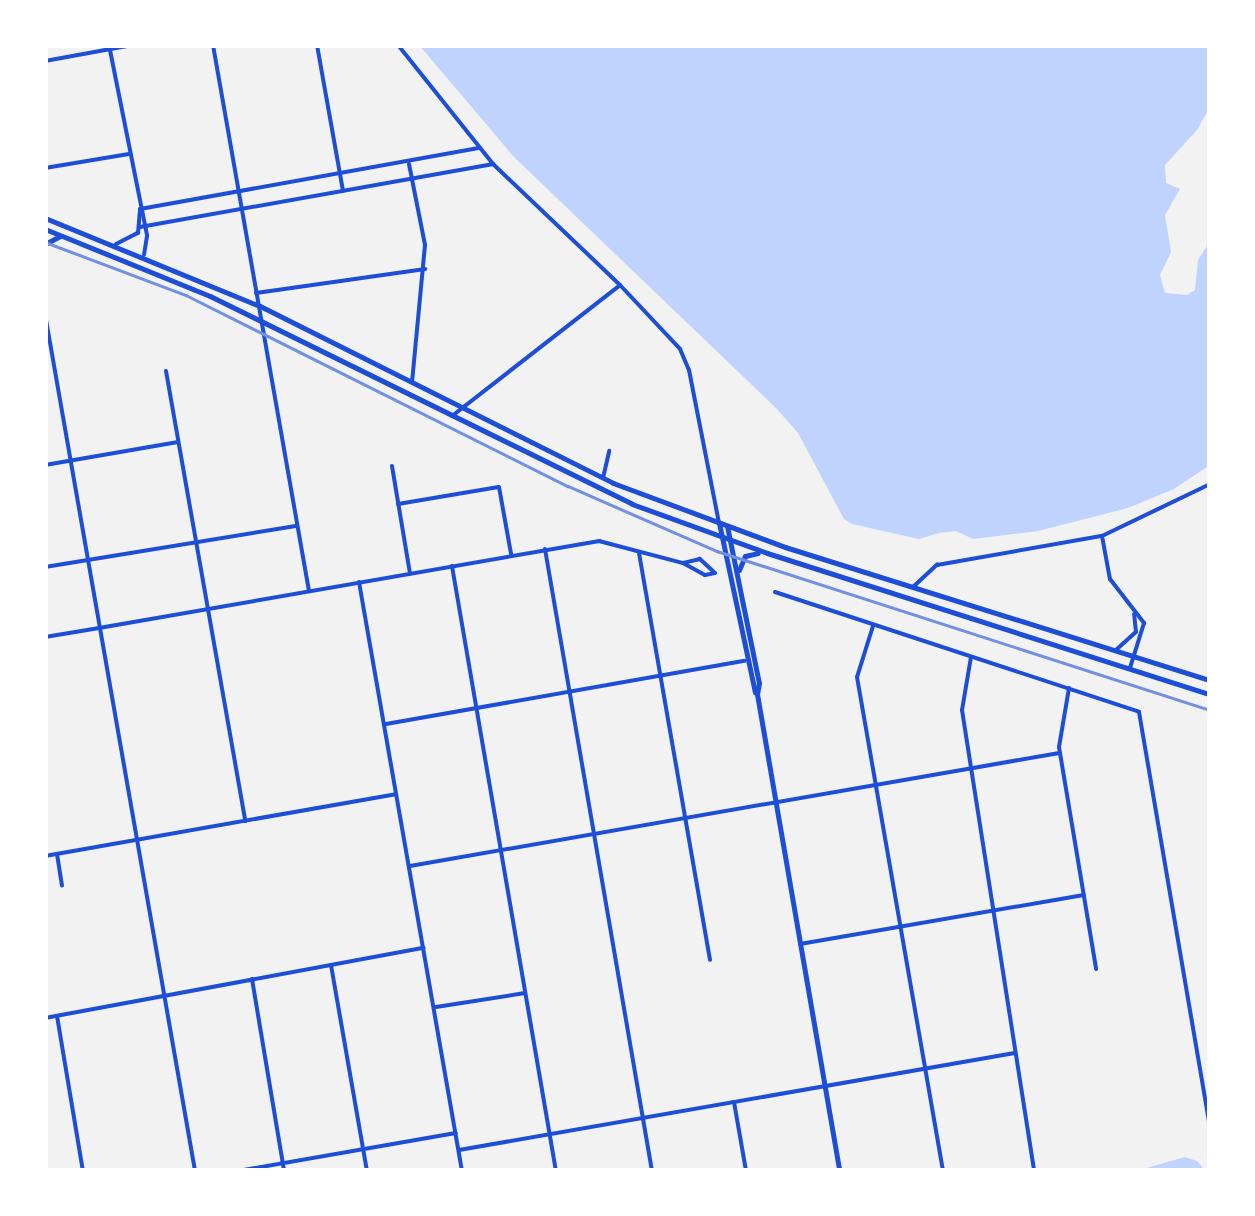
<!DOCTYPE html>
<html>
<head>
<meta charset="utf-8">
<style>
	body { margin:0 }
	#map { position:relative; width:1255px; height:1216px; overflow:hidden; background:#f2f2f2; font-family:Arial,sans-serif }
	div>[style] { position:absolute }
	.water>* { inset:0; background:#bfd3fe }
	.minor>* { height:4px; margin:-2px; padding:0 2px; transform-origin:2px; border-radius:2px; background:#1d4ed8 }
	.tertiary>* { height:4px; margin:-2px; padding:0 2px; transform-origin:2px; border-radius:2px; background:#1d4ed8 }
	.primary>* { height:5px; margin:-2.5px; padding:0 2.5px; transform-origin:2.5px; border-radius:2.5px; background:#1d4ed8 }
	.rail>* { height:2.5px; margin:-1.25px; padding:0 1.25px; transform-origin:1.25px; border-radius:1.25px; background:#7290e2 }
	span { translate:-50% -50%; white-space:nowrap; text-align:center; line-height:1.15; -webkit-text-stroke:10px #fff; paint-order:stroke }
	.frame { position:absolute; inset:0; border:48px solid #fff; pointer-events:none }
</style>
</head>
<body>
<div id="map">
	<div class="water">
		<div style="clip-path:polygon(419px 45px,1210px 45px,1210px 107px,1197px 130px,1165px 165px,1166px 183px,1180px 189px,1165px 215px,1171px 252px,1160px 275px,1165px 293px,1187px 295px,1195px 290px,1198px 260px,1210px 241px,1210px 465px,1174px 489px,1128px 508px,1038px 531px,973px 539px,956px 531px,939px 533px,919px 539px,852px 524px,844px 519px,798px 433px,776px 408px,514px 157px)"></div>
		<div style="clip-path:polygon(1185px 1157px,1197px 1161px,1206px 1171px,1136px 1171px)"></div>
	</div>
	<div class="minor">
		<div style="left:109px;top:45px;width:195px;rotate:78.7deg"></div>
		<div style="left:147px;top:236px;width:19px;rotate:99deg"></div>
		<div style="left:213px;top:45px;width:554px;rotate:80.03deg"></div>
		<div style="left:317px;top:45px;width:148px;rotate:79.9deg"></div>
		<div style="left:398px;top:45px;width:152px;rotate:51.4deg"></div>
		<div style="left:493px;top:164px;width:175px;rotate:43.6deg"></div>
		<div style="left:620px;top:285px;width:88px;rotate:46.8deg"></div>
		<div style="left:680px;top:349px;width:23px;rotate:67deg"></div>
		<div style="left:689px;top:370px;width:156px;rotate:78.9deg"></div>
		<div style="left:45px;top:61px;width:89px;rotate:-10.3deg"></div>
		<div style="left:409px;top:164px;width:83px;rotate:78.8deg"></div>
		<div style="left:425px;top:245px;width:138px;rotate:95.4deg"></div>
		<div style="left:45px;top:168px;width:85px;rotate:-9.5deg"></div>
		<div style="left:140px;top:209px;width:344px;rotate:-10.2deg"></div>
		<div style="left:140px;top:227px;width:359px;rotate:-10.1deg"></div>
		<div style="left:116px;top:244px;width:25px;rotate:-27deg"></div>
		<div style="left:138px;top:233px;width:24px;rotate:-85deg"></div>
		<div style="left:256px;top:293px;width:171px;rotate:-8.1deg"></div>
		<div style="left:166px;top:371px;width:457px;rotate:80deg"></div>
		<div style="left:452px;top:416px;width:213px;rotate:-37.9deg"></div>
		<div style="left:45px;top:465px;width:135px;rotate:-9.8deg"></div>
		<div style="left:392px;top:466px;width:109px;rotate:80.5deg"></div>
		<div style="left:603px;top:478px;width:28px;rotate:-77deg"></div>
		<div style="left:398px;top:504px;width:102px;rotate:-9.6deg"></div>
		<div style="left:499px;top:487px;width:68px;rotate:79.8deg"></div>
		<div style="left:545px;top:549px;width:631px;rotate:80.24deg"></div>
		<div style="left:639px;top:553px;width:413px;rotate:80.1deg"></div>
		<div style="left:452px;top:566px;width:614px;rotate:80.25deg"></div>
		<div style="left:45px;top:567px;width:254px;rotate:-9.3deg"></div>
		<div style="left:359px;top:582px;width:598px;rotate:80.08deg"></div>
		<div style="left:913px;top:587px;width:33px;rotate:-43deg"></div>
		<div style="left:937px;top:565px;width:168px;rotate:-10deg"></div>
		<div style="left:1102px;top:536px;width:44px;rotate:79.5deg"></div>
		<div style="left:1110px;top:579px;width:56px;rotate:52.3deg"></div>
		<div style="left:1144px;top:623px;width:47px;rotate:107.3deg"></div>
		<div style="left:775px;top:592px;width:383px;rotate:18.2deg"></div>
		<div style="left:1139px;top:712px;width:420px;rotate:80.3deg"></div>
		<div style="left:873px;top:626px;width:53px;rotate:107.4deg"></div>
		<div style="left:857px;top:677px;width:501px;rotate:80.12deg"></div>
		<div style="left:99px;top:628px;width:508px;rotate:-9.87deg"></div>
		<div style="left:599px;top:541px;width:87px;rotate:14.7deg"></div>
		<div style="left:683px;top:563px;width:25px;rotate:29deg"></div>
		<div style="left:705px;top:575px;width:10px;rotate:-11deg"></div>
		<div style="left:715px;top:573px;width:21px;rotate:-137deg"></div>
		<div style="left:700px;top:559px;width:17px;rotate:167deg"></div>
		<div style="left:1117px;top:649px;width:25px;rotate:-42deg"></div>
		<div style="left:1136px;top:632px;width:18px;rotate:-96deg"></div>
		<div style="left:971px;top:657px;width:54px;rotate:99.6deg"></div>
		<div style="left:962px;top:710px;width:464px;rotate:81.1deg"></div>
		<div style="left:1069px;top:688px;width:60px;rotate:99.6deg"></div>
		<div style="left:1059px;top:747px;width:225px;rotate:80.5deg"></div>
		<div style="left:386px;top:724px;width:364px;rotate:-10deg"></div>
		<div style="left:57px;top:854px;width:32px;rotate:81deg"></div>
		<div style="left:45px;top:856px;width:356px;rotate:-10deg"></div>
		<div style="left:410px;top:866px;width:659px;rotate:-9.88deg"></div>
		<div style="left:800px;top:944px;width:288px;rotate:-9.8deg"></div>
		<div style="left:331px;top:965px;width:209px;rotate:80.1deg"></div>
		<div style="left:252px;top:979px;width:195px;rotate:80.5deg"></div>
		<div style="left:436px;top:1007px;width:90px;rotate:-8.9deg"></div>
		<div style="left:57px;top:1016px;width:157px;rotate:80.5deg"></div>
		<div style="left:45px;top:1018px;width:385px;rotate:-10.5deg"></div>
		<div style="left:734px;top:1102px;width:70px;rotate:80.1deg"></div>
		<div style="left:459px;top:1150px;width:564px;rotate:-9.9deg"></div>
		<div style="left:238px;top:1171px;width:221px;rotate:-9.9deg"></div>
	</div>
	<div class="tertiary">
		<div style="left:45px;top:314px;width:870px;rotate:80.07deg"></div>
		<div style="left:1102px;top:536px;width:120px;rotate:-25.7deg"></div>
		<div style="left:45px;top:637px;width:55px;rotate:-9.5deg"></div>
	</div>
	<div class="primary">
		<div style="left:45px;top:218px;width:232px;rotate:22.3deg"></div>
		<div style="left:260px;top:306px;width:395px;rotate:26.6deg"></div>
		<div style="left:613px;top:483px;width:184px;rotate:20.4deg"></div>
		<div style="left:785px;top:547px;width:445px;rotate:17.4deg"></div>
		<div style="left:45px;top:229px;width:178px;rotate:22.1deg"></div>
		<div style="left:210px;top:296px;width:470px;rotate:26.2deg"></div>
		<div style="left:632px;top:504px;width:144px;rotate:19.9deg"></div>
		<div style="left:767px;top:553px;width:465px;rotate:17.7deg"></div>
		<div style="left:45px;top:244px;width:17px;rotate:-28deg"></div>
		<div style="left:719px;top:523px;width:173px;rotate:78deg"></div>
		<div style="left:727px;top:526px;width:160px;rotate:78.5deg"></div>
		<div style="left:759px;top:683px;width:11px;rotate:100deg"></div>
		<div style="left:757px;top:694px;width:484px;rotate:80.2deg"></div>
		<div style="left:739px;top:570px;width:15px;rotate:-67deg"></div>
		<div style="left:745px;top:556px;width:13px;rotate:-13deg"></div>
	</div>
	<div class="rail">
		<div style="left:45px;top:242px;width:151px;rotate:20.6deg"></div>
		<div style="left:186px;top:295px;width:427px;rotate:26.6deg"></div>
		<div style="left:568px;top:486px;width:163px;rotate:23.6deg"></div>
		<div style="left:717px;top:551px;width:518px;rotate:17.88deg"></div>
	</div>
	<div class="frame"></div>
</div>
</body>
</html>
